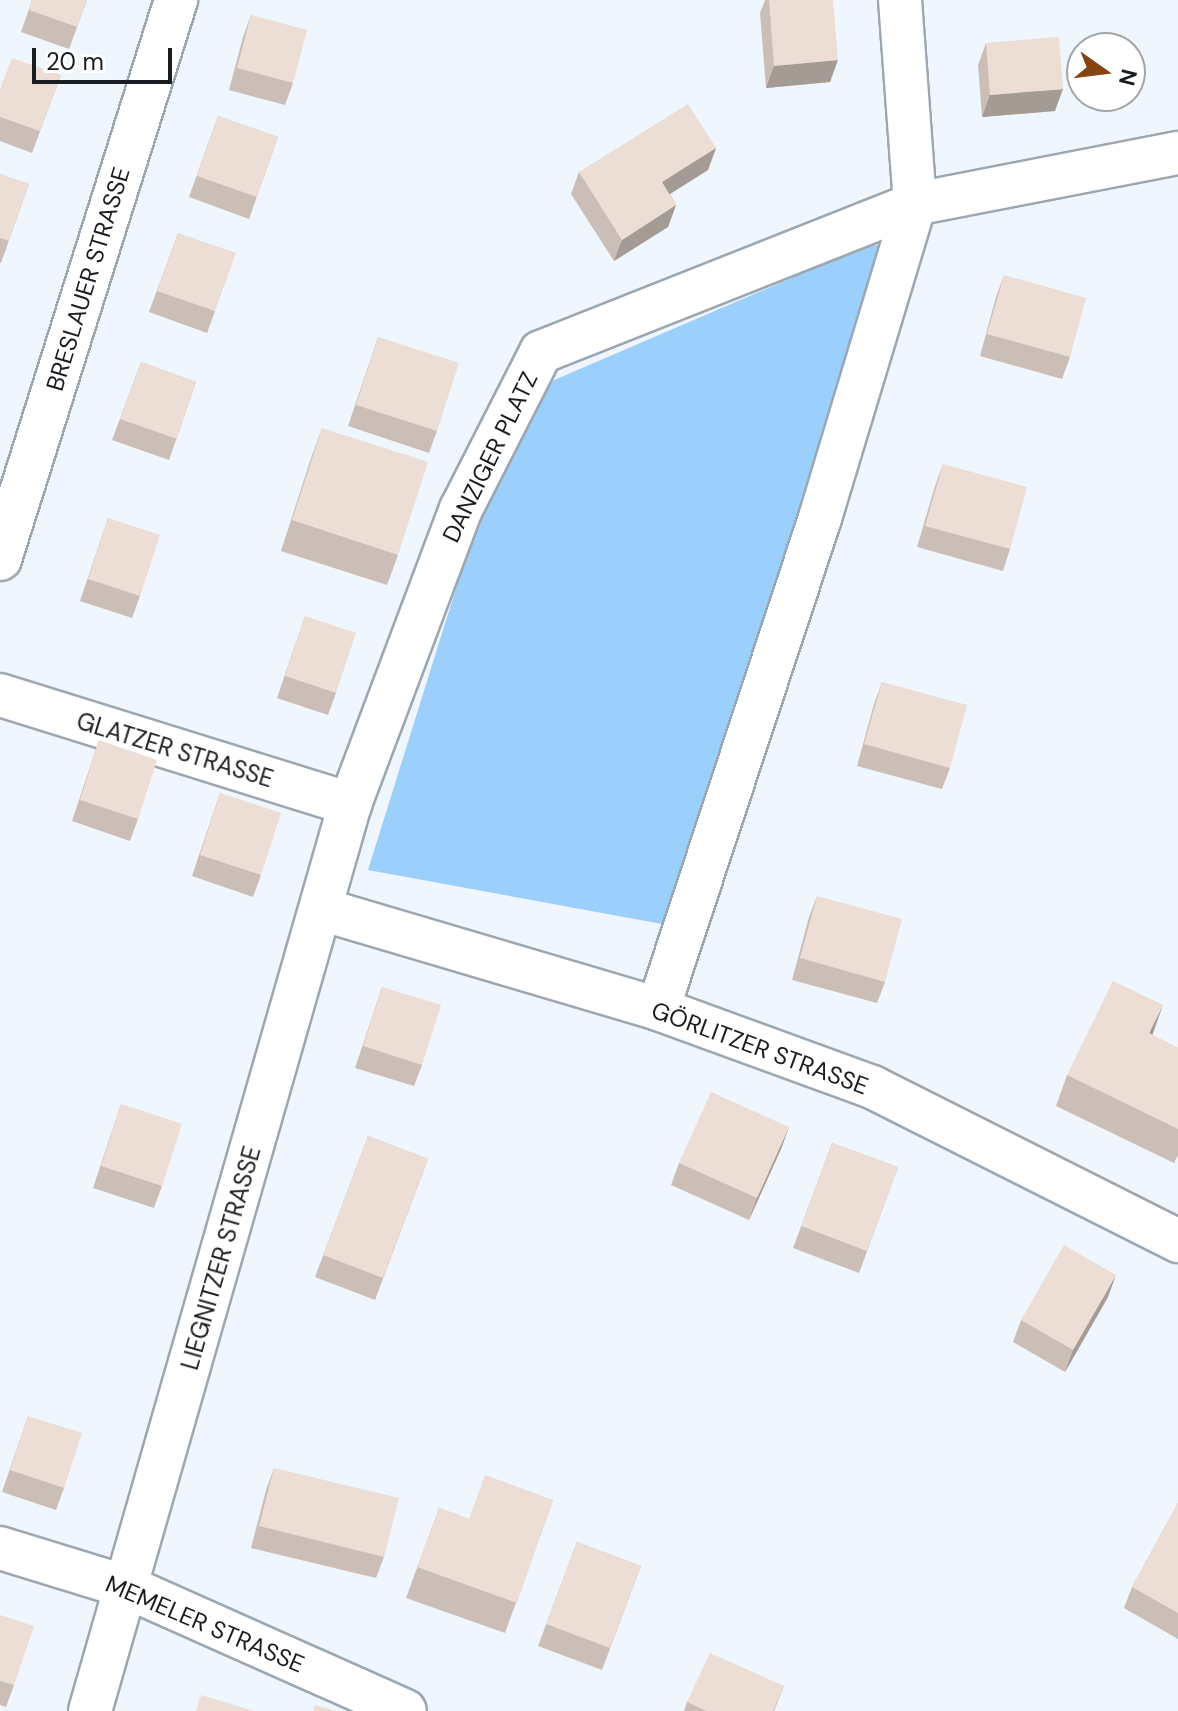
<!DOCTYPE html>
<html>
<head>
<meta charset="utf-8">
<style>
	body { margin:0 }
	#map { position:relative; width:1178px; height:1711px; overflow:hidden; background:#eff6fd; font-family:"DM Sans",sans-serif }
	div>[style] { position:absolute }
	.green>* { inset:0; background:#9bcffc }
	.roads { filter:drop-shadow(2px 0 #9ba7b1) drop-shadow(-2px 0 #9ba7b1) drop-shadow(0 2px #9ba7b1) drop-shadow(0 -2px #9ba7b1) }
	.street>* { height:42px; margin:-21px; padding:0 21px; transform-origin:21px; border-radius:21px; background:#fff }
	.wall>* { inset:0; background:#cbbeb7 }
	.shaded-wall>* { inset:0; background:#a59b95 }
	.building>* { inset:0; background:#ecddd5 }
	span { translate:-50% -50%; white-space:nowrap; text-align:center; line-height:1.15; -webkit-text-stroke:6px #fff; paint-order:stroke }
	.street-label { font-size:24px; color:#191d21 }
	.north { position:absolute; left:1066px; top:32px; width:80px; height:80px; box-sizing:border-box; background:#fff; border:2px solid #a3a5a6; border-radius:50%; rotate:104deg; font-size:22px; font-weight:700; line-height:32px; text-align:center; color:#191d21 }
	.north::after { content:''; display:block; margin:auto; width:28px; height:36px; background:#864413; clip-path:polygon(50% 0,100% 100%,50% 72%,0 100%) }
	.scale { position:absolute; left:32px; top:48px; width:140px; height:36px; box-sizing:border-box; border:4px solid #191d21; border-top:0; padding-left:10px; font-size:24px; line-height:28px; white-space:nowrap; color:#191d21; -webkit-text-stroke:6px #fff; paint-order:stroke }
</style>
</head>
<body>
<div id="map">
	<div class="green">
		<div style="clip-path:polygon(893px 244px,662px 924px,368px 870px,504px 435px,545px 384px,866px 246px)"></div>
	</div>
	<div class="roads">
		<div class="street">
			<div style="left:0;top:559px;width:586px;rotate:-72.52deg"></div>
			<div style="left:0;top:695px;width:367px;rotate:17.3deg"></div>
			<div style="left:321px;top:909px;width:352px;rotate:16.5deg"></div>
			<div style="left:658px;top:1009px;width:228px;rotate:20deg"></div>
			<div style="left:872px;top:1087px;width:343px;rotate:26.7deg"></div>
			<div style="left:658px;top:1009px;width:517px;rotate:-71.74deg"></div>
			<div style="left:820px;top:518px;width:328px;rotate:-73.2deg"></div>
			<div style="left:915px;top:204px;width:205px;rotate:-94.2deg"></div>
			<div style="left:0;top:1548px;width:133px;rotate:17.1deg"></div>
			<div style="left:127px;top:1587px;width:304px;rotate:24deg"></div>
			<div style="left:90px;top:1711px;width:944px;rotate:-74deg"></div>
			<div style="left:350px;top:804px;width:315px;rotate:-69.4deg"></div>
			<div style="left:461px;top:509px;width:176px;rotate:-63deg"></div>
			<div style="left:541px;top:352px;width:402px;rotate:-21.6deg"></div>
			<div style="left:915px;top:204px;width:268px;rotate:-11deg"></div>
		</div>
	</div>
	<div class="wall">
		<div style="clip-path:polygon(32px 0,87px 0,69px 49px,21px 32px)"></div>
		<div style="clip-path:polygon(765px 0,833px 0,830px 82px,766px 88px,760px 13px)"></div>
		<div style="clip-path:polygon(251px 15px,293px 83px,285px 105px,229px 90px,243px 37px)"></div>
		<div style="clip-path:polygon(986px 43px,1055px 111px,982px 117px,978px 65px)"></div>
		<div style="clip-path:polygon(61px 75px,32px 153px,0 141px,0 89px)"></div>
		<div style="clip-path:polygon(218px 116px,278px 137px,249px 219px,189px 197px)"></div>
		<div style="clip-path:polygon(716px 148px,708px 170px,670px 194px,676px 205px,668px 227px,614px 261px,571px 194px,579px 172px)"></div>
		<div style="clip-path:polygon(0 174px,29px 184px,1px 263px,0 263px)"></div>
		<div style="clip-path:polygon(178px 233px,215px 311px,207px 333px,149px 312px)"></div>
		<div style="clip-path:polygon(1004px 275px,1070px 357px,1062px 379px,980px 356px,996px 297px)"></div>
		<div style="clip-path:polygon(378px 337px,437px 431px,429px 453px,348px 426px)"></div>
		<div style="clip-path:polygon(141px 362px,196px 382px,169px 460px,112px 440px)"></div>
		<div style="clip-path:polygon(322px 428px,398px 555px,387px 585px,281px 551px,311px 458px)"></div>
		<div style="clip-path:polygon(943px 464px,1010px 549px,1003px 571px,917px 547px,935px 486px)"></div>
		<div style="clip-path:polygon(108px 518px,140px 596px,132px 618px,80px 601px)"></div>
		<div style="clip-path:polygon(305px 616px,336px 693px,328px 715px,277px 698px)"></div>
		<div style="clip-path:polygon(882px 682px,950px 768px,942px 789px,857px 766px,874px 704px)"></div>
		<div style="clip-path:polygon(99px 740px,138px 819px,130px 841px,72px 821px)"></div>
		<div style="clip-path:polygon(220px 793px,261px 875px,253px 897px,192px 876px)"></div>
		<div style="clip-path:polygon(817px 896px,885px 982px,877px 1003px,792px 980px,809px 917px)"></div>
		<div style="clip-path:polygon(382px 987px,422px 1065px,414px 1086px,355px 1068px)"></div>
		<div style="clip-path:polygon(1152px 1035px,1178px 1048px,1178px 1155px,1174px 1163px,1056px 1106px,1067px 1075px)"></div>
		<div style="clip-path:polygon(121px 1104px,162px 1186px,154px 1208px,93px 1188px)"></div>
		<div style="clip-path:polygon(789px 1127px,781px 1149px,749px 1220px,671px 1185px,679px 1163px)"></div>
		<div style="clip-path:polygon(368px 1136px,428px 1159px,375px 1300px,315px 1277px)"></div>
		<div style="clip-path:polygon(832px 1143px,898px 1167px,859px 1273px,793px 1248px)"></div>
		<div style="clip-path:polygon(1108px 1297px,1065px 1372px,1013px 1342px,1021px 1320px)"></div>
		<div style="clip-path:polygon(28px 1416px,64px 1488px,56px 1510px,2px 1492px)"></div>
		<div style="clip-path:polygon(274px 1468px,384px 1557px,376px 1578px,251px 1548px,266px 1490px)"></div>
		<div style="clip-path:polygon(553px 1500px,505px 1633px,406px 1598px,439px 1508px,469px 1519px)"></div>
		<div style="clip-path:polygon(1178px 1503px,1178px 1639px,1124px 1608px,1132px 1587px)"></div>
		<div style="clip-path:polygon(577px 1542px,641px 1566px,602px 1670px,538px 1646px)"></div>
		<div style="clip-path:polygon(0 1615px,14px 1685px,6px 1707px,0 1705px)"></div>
		<div style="clip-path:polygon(784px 1686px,774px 1711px,684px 1711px,687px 1702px)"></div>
	</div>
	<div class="shaded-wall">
		<div style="clip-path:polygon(838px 60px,830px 82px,766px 88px,774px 66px)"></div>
		<div style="clip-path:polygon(1063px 89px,1055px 111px,982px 117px,990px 95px)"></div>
		<div style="clip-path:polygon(716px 148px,708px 170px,654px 204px,662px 182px)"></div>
		<div style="clip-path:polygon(676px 205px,668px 227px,614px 261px,622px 240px)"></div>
		<div style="clip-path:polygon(1163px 1005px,1152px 1036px,1149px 1033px)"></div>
		<div style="clip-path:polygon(789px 1127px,781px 1149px,749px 1220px,757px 1198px)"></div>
		<div style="clip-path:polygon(1116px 1275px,1108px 1297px,1065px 1372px,1073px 1350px)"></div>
	</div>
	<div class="building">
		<div style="clip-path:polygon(32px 0,87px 0,77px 27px,29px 10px)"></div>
		<div style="clip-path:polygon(769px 0,833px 0,838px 60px,774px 66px)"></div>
		<div style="clip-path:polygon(251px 15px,307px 30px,293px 83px,237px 68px)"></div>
		<div style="clip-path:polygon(1059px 37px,1063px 89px,990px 95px,986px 43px)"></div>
		<div style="clip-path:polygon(12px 58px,61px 75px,40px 131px,0 117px,0 89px)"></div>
		<div style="clip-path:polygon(688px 104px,716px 148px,662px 182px,676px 205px,622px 240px,579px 172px)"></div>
		<div style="clip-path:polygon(218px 116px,278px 137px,257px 197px,197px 176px)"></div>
		<div style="clip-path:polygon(0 174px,29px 184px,9px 241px,0 238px)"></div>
		<div style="clip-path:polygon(178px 233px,236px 253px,215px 311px,157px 291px)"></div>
		<div style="clip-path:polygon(1004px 275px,1086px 298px,1070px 357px,987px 334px)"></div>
		<div style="clip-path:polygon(378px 337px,459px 363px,437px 431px,356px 405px)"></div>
		<div style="clip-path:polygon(141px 362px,196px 382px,177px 439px,120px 419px)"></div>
		<div style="clip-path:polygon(322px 428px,428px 462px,398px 555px,292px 520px)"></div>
		<div style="clip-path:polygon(943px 464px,1027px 487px,1010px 549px,925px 526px)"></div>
		<div style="clip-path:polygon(108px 518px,160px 535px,140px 596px,88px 579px)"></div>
		<div style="clip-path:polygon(305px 616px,356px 633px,336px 693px,285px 676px)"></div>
		<div style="clip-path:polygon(882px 682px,967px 705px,950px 768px,864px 744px)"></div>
		<div style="clip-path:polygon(99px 740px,157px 760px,138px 819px,80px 800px)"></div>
		<div style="clip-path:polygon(220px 793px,281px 813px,261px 875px,200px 855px)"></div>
		<div style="clip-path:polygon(817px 896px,902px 919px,885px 982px,800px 958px)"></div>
		<div style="clip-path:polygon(1113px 981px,1163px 1005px,1149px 1033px,1178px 1048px,1178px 1129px,1067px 1075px)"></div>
		<div style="clip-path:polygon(382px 987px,441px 1005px,422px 1065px,363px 1046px)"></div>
		<div style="clip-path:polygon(711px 1092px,789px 1127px,757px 1198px,679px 1163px)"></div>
		<div style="clip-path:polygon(121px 1104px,182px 1124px,162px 1186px,101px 1166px)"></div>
		<div style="clip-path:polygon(368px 1136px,428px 1159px,383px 1278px,323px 1255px)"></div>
		<div style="clip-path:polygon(832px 1143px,898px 1167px,867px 1251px,801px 1226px)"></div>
		<div style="clip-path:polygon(1064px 1245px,1116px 1275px,1073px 1350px,1021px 1320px)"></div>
		<div style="clip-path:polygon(28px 1416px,82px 1433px,64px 1488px,10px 1470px)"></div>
		<div style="clip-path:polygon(274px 1468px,399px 1498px,384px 1557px,259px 1526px)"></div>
		<div style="clip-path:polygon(485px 1475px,553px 1500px,517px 1603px,417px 1567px,439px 1508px,469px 1519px)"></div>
		<div style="clip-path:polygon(1178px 1503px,1178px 1613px,1132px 1587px)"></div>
		<div style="clip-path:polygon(577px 1542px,641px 1566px,610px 1648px,546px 1624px)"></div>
		<div style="clip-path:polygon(0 1615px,34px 1626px,14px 1685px,0 1681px)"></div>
		<div style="clip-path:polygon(710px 1653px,784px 1686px,773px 1711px,706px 1711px,687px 1702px)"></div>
		<div style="clip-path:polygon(201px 1695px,254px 1711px,196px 1711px)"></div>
		<div style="clip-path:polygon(315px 1705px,336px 1711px,313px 1711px)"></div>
	</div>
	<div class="street-label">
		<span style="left:88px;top:279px;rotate:-73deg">BRESLAUER STRASSE</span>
		<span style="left:490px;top:457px;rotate:-64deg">DANZIGER PLATZ</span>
		<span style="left:175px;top:750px;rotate:17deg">GLATZER STRASSE</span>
		<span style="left:760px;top:1048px;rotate:20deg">GÖRLITZER STRASSE</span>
		<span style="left:221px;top:1258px;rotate:-74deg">LIEGNITZER STRASSE</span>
		<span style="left:205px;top:1624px;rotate:23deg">MEMELER STRASSE</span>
	</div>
	<div class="north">N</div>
	<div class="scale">20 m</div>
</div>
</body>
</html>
